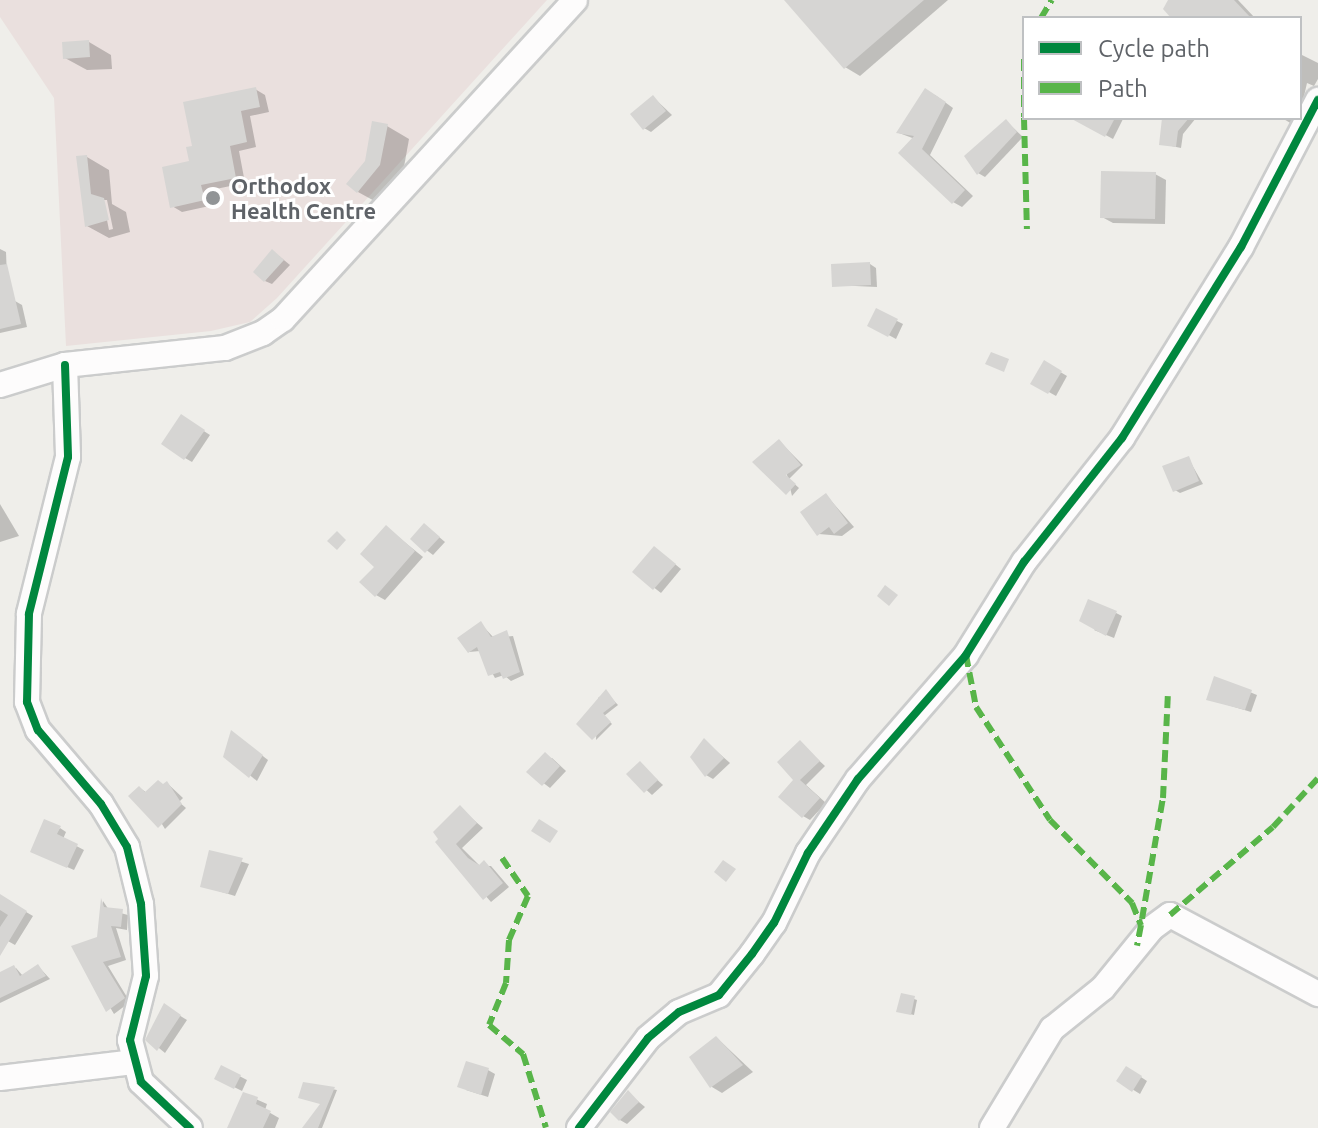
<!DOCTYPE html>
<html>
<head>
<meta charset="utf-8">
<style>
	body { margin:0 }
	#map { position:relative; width:1318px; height:1128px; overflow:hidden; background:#efeeea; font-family:Ubuntu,sans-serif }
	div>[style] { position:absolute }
	.medical>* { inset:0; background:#eae0de }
	.shadow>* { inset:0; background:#0003 }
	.building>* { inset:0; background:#d6d5d3 }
	.roads { filter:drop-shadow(2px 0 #cbcccc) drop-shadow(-2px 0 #cbcccc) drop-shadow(0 2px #cbcccc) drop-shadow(0 -2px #cbcccc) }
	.minor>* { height:24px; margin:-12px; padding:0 12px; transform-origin:12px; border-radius:12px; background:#fdfcfc }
	.quiet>* { height:6px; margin-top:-3px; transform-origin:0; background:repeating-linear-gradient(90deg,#58b549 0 12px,transparent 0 18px) }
	.cycleway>* { height:8px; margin:-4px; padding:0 4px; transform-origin:4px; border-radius:4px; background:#00873e }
	.dots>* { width:22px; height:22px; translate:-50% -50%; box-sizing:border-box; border:4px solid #fff; border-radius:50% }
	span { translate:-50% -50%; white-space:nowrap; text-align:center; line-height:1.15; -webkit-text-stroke:6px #fff; paint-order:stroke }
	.poi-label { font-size:22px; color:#5f6368; font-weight:700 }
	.left { translate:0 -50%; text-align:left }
	.legend { position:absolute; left:1022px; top:16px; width:280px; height:104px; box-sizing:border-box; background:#fff; border:2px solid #bfc1c3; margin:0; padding:10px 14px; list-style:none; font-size:24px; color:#5f6368 }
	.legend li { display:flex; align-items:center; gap:16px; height:40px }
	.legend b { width:40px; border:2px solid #bfc1c3 }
</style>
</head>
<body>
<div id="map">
	<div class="medical">
		<div style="clip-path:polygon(0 0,547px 0,277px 298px,250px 322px,211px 331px,66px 346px,54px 98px,0 17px)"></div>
	</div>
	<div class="shadow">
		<div style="clip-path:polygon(787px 0,948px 0,860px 76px,845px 67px)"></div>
		<div style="clip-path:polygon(1171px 0,1238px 0,1255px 18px,1174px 18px)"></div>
		<div style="clip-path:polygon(89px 42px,111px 55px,112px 69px,87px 70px,65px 58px)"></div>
		<div style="clip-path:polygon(1300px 54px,1318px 63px,1318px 79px,1314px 86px,1307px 83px,1300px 114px)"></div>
		<div style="clip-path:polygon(255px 89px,265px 95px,269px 112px,250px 116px,256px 147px,239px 151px,245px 183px,211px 190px,214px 205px,182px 212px,172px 206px,191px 163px)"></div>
		<div style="clip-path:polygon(935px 95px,953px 108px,930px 155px,973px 196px,962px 207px,953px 202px,915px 139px,899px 133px)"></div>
		<div style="clip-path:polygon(653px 97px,672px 115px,651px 132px,644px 128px)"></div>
		<div style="clip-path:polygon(1074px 118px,1121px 118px,1123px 119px,1113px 139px)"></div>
		<div style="clip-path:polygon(1167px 118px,1196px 118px,1183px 134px,1181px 148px,1162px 144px)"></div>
		<div style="clip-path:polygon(1282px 118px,1299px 118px,1297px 127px)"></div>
		<div style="clip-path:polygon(1006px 121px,1023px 137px,985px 177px,978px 173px)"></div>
		<div style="clip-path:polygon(387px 126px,409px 139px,402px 178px,380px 204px,358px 192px,367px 162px)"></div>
		<div style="clip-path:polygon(evenodd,87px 157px,109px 170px,112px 204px,126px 212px,130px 232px,109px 238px,87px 226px,87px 157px,103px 200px,107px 200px,113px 229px,109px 230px,103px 200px)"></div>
		<div style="clip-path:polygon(1155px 174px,1166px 180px,1165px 224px,1113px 223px,1102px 217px)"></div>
		<div style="clip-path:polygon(0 249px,6px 252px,7px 277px,0 277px)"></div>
		<div style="clip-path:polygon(279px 256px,290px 265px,272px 284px,265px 281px)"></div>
		<div style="clip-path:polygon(870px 264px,876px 268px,877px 287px,834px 285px)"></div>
		<div style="clip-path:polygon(15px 301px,22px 305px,27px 327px,0 333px,0 305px)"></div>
		<div style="clip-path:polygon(877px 311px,903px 324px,896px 339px,870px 325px)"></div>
		<div style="clip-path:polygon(1045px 363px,1067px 376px,1056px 396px,1033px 383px)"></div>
		<div style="clip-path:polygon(182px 417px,210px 435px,192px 462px,185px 458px)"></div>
		<div style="clip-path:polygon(779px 441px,803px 465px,789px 479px,799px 488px,792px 496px)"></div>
		<div style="clip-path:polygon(1188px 458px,1203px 484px,1180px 493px,1175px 490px)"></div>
		<div style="clip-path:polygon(826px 495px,854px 527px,842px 536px,819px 534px)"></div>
		<div style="clip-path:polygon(0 504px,19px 536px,0 542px)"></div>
		<div style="clip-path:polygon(425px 525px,445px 542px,433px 555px,412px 539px)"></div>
		<div style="clip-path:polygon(386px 527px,423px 557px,385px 600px,376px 595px)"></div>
		<div style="clip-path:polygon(655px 548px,681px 569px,661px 593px,634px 572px)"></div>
		<div style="clip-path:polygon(1116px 613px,1122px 616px,1114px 638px,1094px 630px)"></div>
		<div style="clip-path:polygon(481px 624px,494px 638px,513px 636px,524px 675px,511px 681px,504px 675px,495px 678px,480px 651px,469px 652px)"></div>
		<div style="clip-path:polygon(1215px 678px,1257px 695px,1251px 712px,1208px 699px)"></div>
		<div style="clip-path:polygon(606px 692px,618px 705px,604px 716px,612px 724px,596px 740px,598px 698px)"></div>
		<div style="clip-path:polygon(238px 737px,268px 760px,257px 781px,226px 756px)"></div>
		<div style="clip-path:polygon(705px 741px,730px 763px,713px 779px,706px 775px)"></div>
		<div style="clip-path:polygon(800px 743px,825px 766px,806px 785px,826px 803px,810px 820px,803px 816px,796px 780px)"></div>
		<div style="clip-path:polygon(552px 758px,566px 771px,550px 788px,529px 772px)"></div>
		<div style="clip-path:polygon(640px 764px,663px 785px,652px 795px,629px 774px)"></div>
		<div style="clip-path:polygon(167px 783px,183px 798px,179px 802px,186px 808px,165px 829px,140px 788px,147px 793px)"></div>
		<div style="clip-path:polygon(460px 808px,483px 828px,462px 848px,480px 866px,491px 866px,509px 887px,491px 902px,438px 842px)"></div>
		<div style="clip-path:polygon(60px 828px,66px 832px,63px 839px,84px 850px,74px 870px,40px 855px)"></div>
		<div style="clip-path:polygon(211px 852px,249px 864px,235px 896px,202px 886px)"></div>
		<div style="clip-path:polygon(0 897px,33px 916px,15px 945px,6px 940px,0 951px)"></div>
		<div style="clip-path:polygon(103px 901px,109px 910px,128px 915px,127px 930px,116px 928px,126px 960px,108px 966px,130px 1002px,114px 1014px,74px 947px,99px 938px)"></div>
		<div style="clip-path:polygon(38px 966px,50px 979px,0 1003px,0 976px,16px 968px,23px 976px)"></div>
		<div style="clip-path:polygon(902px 995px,917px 1000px,914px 1015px,901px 1012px)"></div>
		<div style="clip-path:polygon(164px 1006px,187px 1020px,165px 1053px,148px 1039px)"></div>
		<div style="clip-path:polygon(717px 1038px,753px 1072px,722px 1093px,712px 1087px)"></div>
		<div style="clip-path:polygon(222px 1067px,247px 1080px,242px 1091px,216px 1078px)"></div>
		<div style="clip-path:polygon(1127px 1068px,1147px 1081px,1140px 1094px,1119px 1081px)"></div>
		<div style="clip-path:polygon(488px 1070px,495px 1074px,488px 1097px,466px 1090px)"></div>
		<div style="clip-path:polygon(305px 1084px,337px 1090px,322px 1128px,304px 1128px,323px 1104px)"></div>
		<div style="clip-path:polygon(628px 1093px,645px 1107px,627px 1124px,620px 1120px)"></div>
		<div style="clip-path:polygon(244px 1094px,267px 1104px,265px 1110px,279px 1118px,275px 1128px,230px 1128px)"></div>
	</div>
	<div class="building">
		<div style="clip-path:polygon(784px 0,924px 0,844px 69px)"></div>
		<div style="clip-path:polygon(1168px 0,1234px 0,1251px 18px,1171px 18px,1163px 9px)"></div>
		<div style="clip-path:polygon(89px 40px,90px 57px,63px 59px,62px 42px)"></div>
		<div style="clip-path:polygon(256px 87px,260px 107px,241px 111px,247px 142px,230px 146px,236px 178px,201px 185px,205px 200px,170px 208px,162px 167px,189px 161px,186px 147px,192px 146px,183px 102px)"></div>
		<div style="clip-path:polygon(925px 88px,946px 102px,922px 149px,965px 190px,952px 204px,898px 153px,914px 136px,896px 133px)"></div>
		<div style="clip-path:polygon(653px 95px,666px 111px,643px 130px,630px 114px)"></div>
		<div style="clip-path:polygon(1070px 118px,1115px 118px,1105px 137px)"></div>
		<div style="clip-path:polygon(1162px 118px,1189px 118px,1178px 131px,1176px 147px,1159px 145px)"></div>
		<div style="clip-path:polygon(1006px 119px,1017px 132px,977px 175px,964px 156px)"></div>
		<div style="clip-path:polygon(372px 121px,388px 124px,380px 165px,357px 193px,346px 184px,365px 161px)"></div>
		<div style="clip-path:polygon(87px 155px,91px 194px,104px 198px,109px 220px,85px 227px,76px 156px)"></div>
		<div style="clip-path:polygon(1101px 171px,1156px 172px,1155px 219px,1100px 218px)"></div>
		<div style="clip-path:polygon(272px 249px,284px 260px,264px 282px,253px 272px)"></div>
		<div style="clip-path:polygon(870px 262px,871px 285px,832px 287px,831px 264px)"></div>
		<div style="clip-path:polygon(7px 264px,21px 324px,0 329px,0 265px)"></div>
		<div style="clip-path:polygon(876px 308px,898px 319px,888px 337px,867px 326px)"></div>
		<div style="clip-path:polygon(991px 352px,1009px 359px,1004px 372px,985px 364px)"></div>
		<div style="clip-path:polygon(1044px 360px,1062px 371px,1048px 394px,1030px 384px)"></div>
		<div style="clip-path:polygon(181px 414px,205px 430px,184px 460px,161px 444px)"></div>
		<div style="clip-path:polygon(779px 439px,801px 465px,786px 475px,796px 484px,786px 495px,752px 462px)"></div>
		<div style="clip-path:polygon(1189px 456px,1199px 481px,1173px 492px,1162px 466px)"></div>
		<div style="clip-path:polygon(826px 493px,848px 523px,834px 534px,829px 527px,817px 536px,800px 512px)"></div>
		<div style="clip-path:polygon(424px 523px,440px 537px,425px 553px,410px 539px)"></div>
		<div style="clip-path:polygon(386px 525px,415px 551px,375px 597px,359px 582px,374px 567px,360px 554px)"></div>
		<div style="clip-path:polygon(337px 531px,346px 540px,337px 550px,327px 541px)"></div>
		<div style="clip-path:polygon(654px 546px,676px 564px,653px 590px,632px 572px)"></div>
		<div style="clip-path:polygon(885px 585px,898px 595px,889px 606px,877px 596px)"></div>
		<div style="clip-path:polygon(1088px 599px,1117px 611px,1106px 636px,1079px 621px)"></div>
		<div style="clip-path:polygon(481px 621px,491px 637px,507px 630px,520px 672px,503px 679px,500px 672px,488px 676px,477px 647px,468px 653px,457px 638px)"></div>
		<div style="clip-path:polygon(1214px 676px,1252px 690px,1245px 710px,1206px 700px)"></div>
		<div style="clip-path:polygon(606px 689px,616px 703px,603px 713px,611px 722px,592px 740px,576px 724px)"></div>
		<div style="clip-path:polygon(231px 730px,263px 755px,249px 778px,223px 757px)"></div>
		<div style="clip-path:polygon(704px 738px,724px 758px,705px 777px,690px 757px)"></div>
		<div style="clip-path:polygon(800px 740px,820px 761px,800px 780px,820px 798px,802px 818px,778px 797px,793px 780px,777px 762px)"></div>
		<div style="clip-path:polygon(545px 752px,560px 766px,542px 786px,526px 772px)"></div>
		<div style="clip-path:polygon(640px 761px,658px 780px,644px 793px,626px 774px)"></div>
		<div style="clip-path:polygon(158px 780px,163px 784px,167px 781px,182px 804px,158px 828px,128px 796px,139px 786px,145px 792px)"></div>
		<div style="clip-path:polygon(460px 805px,477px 823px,456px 844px,468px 858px,479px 865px,484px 860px,503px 883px,483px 900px,435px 842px,438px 839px,433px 832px)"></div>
		<div style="clip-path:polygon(44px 819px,61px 826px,57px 834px,78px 844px,67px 868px,30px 852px)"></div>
		<div style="clip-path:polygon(539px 819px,558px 831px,550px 843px,531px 831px)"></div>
		<div style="clip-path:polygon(209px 850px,243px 858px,228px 894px,200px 887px)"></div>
		<div style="clip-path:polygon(723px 860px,736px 869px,726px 882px,714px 872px)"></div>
		<div style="clip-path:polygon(0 894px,27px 911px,0 956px,0 927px,8px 915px,0 910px)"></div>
		<div style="clip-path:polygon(101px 898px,104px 907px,123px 909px,121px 927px,111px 926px,121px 957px,103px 962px,125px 998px,106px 1012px,71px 946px,97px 937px)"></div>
		<div style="clip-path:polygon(38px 964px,46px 976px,0 998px,0 972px,14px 965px,20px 976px)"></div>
		<div style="clip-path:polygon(901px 993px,915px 996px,911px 1015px,896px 1012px)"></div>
		<div style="clip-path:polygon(164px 1003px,181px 1015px,157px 1051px,145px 1040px)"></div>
		<div style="clip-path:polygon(716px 1036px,743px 1065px,710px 1088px,689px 1057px)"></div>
		<div style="clip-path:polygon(466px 1061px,489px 1068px,481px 1095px,457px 1087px)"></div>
		<div style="clip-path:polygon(221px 1065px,241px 1075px,234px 1089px,214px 1079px)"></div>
		<div style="clip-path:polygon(1126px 1066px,1142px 1076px,1132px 1092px,1116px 1081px)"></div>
		<div style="clip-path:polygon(303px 1082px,335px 1087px,318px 1128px,302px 1128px,320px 1104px,298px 1098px)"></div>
		<div style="clip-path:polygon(628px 1090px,639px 1102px,619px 1121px,610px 1112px)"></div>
		<div style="clip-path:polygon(243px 1092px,258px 1097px,256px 1104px,271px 1111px,263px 1128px,227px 1128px)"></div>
	</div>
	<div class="roads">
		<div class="minor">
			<div style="left:65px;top:365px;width:92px;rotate:88.1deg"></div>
			<div style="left:68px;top:457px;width:162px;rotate:104deg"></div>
			<div style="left:29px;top:614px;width:88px;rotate:91.3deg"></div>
			<div style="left:27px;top:702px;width:30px;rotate:69deg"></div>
			<div style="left:38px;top:730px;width:97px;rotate:49.6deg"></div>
			<div style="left:101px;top:804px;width:50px;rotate:58.8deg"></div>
			<div style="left:127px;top:847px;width:59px;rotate:76.2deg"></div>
			<div style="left:141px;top:904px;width:72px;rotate:86deg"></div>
			<div style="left:146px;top:976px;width:66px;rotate:104deg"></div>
			<div style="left:130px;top:1040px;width:43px;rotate:75.3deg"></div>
			<div style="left:141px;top:1082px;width:67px;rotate:43.2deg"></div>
			<div style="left:0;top:385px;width:68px;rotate:-17.1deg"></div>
			<div style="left:65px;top:365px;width:161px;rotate:-6.1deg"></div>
			<div style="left:225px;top:348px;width:41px;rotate:-21.5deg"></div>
			<div style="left:263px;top:333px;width:24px;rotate:-35deg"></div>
			<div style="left:283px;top:319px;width:432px;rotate:-47.5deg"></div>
			<div style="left:0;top:1078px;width:136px;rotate:-6.8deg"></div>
			<div style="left:579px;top:1128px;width:113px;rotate:-52.5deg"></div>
			<div style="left:648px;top:1038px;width:40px;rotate:-40deg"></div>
			<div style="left:679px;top:1012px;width:43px;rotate:-23deg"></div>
			<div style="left:719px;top:995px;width:53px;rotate:-51.2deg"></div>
			<div style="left:752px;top:954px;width:38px;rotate:-55deg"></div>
			<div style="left:774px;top:923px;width:78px;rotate:-64.1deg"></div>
			<div style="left:808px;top:853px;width:89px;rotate:-56deg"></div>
			<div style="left:858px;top:779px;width:164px;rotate:-48.9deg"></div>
			<div style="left:966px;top:655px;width:110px;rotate:-58.1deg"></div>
			<div style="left:1024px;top:562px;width:158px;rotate:-51.7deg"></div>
			<div style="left:1122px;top:438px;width:225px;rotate:-58.1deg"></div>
			<div style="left:1241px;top:247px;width:166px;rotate:-62.4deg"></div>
			<div style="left:992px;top:1128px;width:116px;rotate:-58.8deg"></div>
			<div style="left:1052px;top:1029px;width:65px;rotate:-38.8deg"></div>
			<div style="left:1103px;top:988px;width:77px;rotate:-50.8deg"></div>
			<div style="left:1152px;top:928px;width:22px;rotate:-36deg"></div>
			<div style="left:1170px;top:915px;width:168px;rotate:28.1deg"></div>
		</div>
	</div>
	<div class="quiet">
		<div style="left:1041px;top:18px;width:21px;rotate:-59deg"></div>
		<div style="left:1024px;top:59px;width:58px;rotate:90deg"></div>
		<div style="left:1024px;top:118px;width:111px;rotate:88.5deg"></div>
		<div style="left:966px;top:655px;width:53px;rotate:79.1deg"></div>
		<div style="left:976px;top:707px;width:135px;rotate:56.8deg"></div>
		<div style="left:1050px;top:820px;width:117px;rotate:45.3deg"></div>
		<div style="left:1132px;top:903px;width:24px;rotate:68deg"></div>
		<div style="left:1141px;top:925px;width:21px;rotate:101deg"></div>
		<div style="left:502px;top:858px;width:46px;rotate:55.6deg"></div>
		<div style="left:528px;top:896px;width:48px;rotate:113.4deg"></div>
		<div style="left:509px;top:940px;width:43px;rotate:94deg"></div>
		<div style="left:506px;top:983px;width:45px;rotate:112deg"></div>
		<div style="left:489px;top:1025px;width:45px;rotate:40.5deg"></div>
		<div style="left:523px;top:1054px;width:77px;rotate:72.7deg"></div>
		<div style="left:1170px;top:915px;width:135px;rotate:-40.5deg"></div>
		<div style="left:1273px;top:827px;width:67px;rotate:-47.4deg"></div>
		<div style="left:1142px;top:919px;width:123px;rotate:-80.2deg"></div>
		<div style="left:1163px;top:798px;width:108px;rotate:-87.3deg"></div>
	</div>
	<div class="cycleway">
		<div style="left:65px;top:365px;width:92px;rotate:88.1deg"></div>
		<div style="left:68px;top:457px;width:162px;rotate:104deg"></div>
		<div style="left:29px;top:614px;width:88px;rotate:91.3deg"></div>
		<div style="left:27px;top:702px;width:30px;rotate:69deg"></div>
		<div style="left:38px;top:730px;width:97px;rotate:49.6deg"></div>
		<div style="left:101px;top:804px;width:50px;rotate:58.8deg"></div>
		<div style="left:127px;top:847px;width:59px;rotate:76.2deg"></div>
		<div style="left:141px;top:904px;width:72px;rotate:86deg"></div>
		<div style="left:146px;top:976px;width:66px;rotate:104deg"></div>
		<div style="left:130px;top:1040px;width:43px;rotate:75.3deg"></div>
		<div style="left:141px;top:1082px;width:67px;rotate:43.2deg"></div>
		<div style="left:579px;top:1128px;width:113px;rotate:-52.5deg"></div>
		<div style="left:648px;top:1038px;width:40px;rotate:-40deg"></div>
		<div style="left:679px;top:1012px;width:43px;rotate:-23deg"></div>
		<div style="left:719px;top:995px;width:53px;rotate:-51.2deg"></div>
		<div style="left:752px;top:954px;width:38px;rotate:-55deg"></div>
		<div style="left:774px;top:923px;width:78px;rotate:-64.1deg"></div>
		<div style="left:808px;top:853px;width:89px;rotate:-56deg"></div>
		<div style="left:858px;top:779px;width:164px;rotate:-48.9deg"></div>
		<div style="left:966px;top:655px;width:110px;rotate:-58.1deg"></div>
		<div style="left:1024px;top:562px;width:158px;rotate:-51.7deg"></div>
		<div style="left:1122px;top:438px;width:225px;rotate:-58.1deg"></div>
		<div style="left:1241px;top:247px;width:166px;rotate:-62.4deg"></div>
	</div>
	<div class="dots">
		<div style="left:213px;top:198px;background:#919496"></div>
	</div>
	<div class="poi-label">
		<span class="left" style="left:231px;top:198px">Orthodox<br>Health Centre</span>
	</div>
	<ul class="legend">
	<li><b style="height:10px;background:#00873e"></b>Cycle path</li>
	<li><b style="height:10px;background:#58b549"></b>Path</li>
	</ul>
</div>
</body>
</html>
